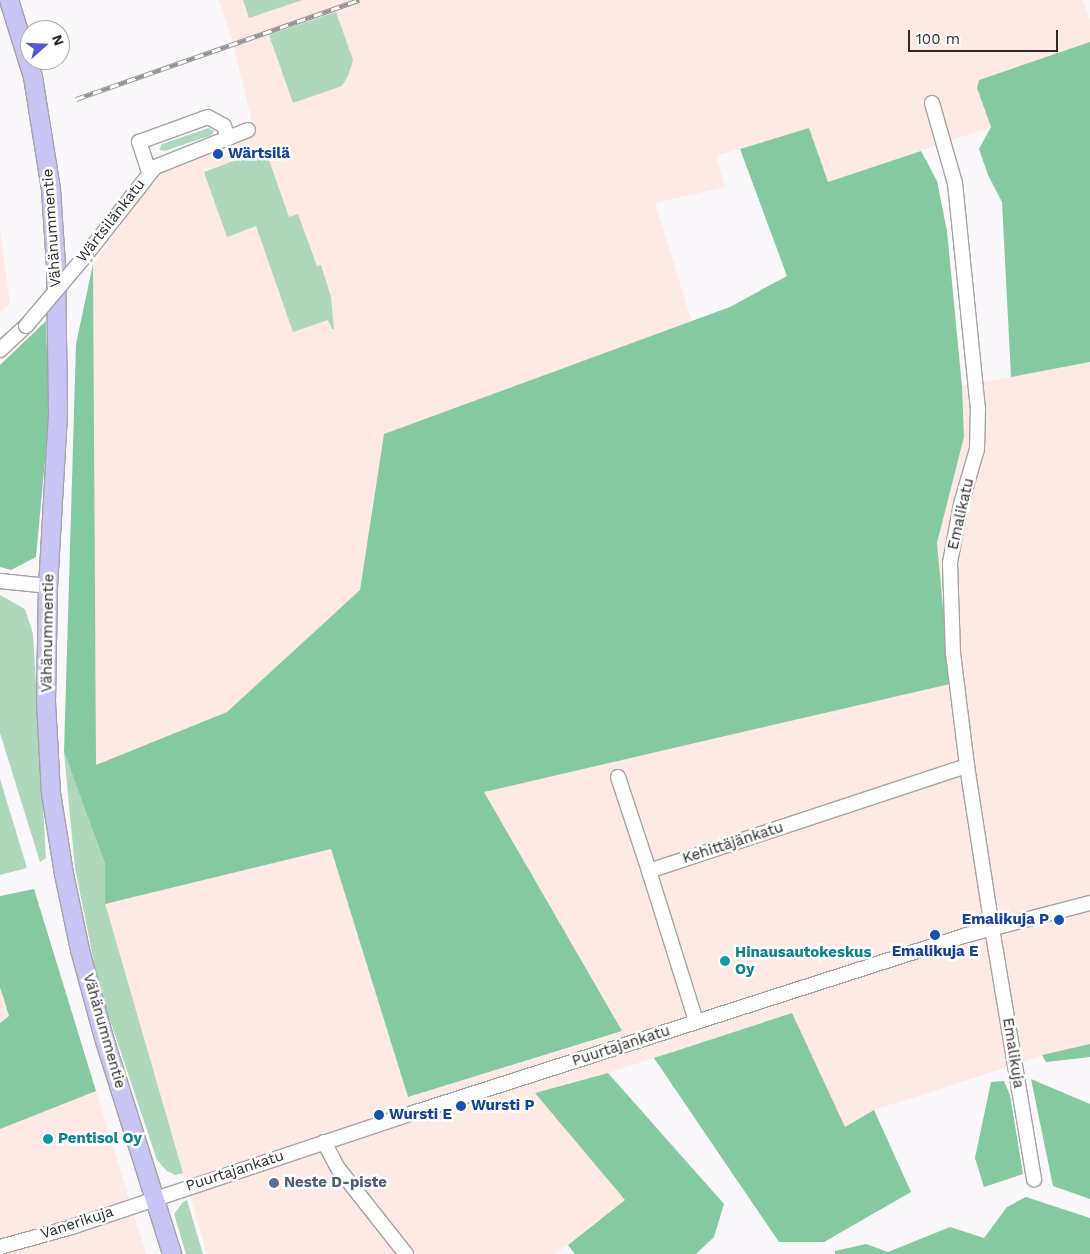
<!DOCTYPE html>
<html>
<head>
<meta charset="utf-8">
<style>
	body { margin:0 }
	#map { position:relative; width:1090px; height:1254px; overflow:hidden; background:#faf7fb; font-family:"Work Sans",sans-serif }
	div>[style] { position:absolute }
	.industrial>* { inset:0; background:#fee9e5 }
	.green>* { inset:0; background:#aed7bc }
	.forest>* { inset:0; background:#84c99f }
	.roads { filter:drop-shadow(1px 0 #a5a2a5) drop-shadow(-1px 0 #a5a2a5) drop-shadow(0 1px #a5a2a5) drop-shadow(0 -1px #a5a2a5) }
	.minor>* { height:14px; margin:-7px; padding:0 7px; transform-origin:7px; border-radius:7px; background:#fff }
	.major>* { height:18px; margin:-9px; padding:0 9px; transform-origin:9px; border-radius:9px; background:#c8c5f4 }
	.rail>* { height:5px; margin-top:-2.5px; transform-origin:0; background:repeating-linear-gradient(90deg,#fff 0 9px,#959396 0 18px); box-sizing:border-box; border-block:1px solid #959396 }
	.bridges { filter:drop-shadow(1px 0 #a5a2a5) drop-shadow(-1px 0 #a5a2a5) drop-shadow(0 1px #a5a2a5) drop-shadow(0 -1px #a5a2a5) }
	.minor-bridge>* { height:14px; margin:-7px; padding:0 7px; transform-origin:7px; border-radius:7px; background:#fff }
	.dots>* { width:14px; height:14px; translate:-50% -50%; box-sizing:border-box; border:2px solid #fff; border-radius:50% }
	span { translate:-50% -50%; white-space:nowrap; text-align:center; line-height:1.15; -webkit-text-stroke:5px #fff; paint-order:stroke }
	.transit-label { font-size:15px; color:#164399; font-weight:700 }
	.left { translate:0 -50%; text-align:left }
	.right { translate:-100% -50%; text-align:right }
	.street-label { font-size:15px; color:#2d2c2d }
	.culture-label { font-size:15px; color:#0d838f; font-weight:700 }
	.service-label { font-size:15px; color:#4e5e75; font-weight:700 }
	.north { position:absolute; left:20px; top:20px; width:50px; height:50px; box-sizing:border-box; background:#fff; border:1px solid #ababab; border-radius:50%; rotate:70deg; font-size:14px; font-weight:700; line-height:20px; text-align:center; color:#2d2c2d }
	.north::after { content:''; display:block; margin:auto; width:18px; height:22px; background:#555ad1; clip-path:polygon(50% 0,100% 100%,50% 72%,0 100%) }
	.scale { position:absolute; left:908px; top:30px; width:150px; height:22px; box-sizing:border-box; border:2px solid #2d2c2d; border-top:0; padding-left:6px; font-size:15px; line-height:18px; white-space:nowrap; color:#2d2c2d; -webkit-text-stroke:4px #fff; paint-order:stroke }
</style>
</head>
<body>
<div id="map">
	<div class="industrial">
		<div style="clip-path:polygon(219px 0,1083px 0,1090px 20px,1090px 42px,979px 80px,977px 88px,991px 127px,828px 182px,809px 128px,716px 156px,725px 187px,655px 203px,692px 322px,384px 434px,360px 590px,227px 712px,95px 766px,93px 264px,143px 195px,188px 146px,252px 123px,232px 39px)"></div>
		<div style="clip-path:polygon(0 227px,10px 304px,0 312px)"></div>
		<div style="clip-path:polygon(1090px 362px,1090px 1057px,1046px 1062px,1042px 1056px,874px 1110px,845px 1127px,791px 1013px,608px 1073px,536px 1093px,625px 1200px,555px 1254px,207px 1254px,105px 904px,331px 849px,408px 1097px,622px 1032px,484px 792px,950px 684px,937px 543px,964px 437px,962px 386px)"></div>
		<div style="clip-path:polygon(0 987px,9px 1016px,0 1023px)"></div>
		<div style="clip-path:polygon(96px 1091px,146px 1254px,0 1254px,0 1129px)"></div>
	</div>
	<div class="green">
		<div style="clip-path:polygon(243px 0,302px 0,249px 18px)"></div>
		<div style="clip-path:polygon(336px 12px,353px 60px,348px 76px,342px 86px,293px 103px,269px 35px)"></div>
		<div style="clip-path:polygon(209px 128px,214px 131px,212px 135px,164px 151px,159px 150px,162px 144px)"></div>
		<div style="clip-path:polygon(265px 149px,289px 217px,298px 214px,317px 266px,321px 265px,331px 297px,334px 329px,332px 329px,328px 320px,293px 332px,256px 226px,227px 237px,204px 172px)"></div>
		<div style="clip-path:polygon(0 595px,25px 609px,33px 634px,46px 858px,40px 862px,0 733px)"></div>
		<div style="clip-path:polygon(64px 752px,105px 864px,105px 903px,183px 1173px,175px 1175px,167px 1171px,157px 1160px,99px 987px,75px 868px)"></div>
		<div style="clip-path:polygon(0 779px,27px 868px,0 875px)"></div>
		<div style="clip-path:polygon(187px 1200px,203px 1254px,186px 1254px,174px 1214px,183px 1202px)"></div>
	</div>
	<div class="forest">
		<div style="clip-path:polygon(1090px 42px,1090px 362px,1011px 377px,1002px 202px,988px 175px,979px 149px,991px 127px,977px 88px,979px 80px)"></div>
		<div style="clip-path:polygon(809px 128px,828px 182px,921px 151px,937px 181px,947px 231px,962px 386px,964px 437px,937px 543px,950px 684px,484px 792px,622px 1031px,408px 1097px,331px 849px,105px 904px,105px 864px,64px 752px,76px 344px,93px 264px,96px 765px,227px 712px,360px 590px,384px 434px,730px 307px,787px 276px,740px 149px)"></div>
		<div style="clip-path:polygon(46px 321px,49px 417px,36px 557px,11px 570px,0 567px,0 365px)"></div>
		<div style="clip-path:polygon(34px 889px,96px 1091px,0 1129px,0 1023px,9px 1016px,0 987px,0 896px)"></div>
		<div style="clip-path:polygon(792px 1013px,845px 1127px,874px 1110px,911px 1192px,824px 1242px,779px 1242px,654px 1058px)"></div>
		<div style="clip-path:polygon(1090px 1044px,1090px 1057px,1046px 1062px,1042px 1055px)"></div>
		<div style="clip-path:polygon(608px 1073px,724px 1204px,714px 1237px,696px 1254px,575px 1254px,568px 1245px,625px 1200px,535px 1093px)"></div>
		<div style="clip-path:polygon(1031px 1079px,1090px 1104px,1090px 1199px,1053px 1186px)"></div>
		<div style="clip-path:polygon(1004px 1081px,1010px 1095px,1023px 1174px,984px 1187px,975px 1158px,991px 1082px)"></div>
		<div style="clip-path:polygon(1026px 1197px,1090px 1218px,1090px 1254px,835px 1254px,835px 1251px,866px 1244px,888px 1252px,950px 1227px,984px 1238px,1007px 1207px)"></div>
	</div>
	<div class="roads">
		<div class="minor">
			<div style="left:932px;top:103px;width:83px;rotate:74deg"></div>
			<div style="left:955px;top:183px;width:226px;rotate:84.2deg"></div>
			<div style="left:978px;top:408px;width:41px;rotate:91.4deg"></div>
			<div style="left:977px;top:449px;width:57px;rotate:106.2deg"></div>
			<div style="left:961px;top:504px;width:60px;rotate:100.6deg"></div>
			<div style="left:950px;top:563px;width:90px;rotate:88.1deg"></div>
			<div style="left:953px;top:653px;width:114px;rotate:82.9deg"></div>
			<div style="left:967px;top:766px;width:164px;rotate:81.2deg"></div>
			<div style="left:992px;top:928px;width:255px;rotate:80.5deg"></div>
			<div style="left:149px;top:172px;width:32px;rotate:-108deg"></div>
			<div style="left:139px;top:142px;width:73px;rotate:-19.9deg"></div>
			<div style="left:208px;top:117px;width:18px;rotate:29deg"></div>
			<div style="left:224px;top:126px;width:13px;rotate:72deg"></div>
			<div style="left:86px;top:255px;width:112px;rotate:-51.9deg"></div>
			<div style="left:155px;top:167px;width:100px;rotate:-21.7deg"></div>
			<div style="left:0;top:350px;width:35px;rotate:-43deg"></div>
			<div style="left:0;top:581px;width:48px;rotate:5.9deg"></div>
			<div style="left:618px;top:777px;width:99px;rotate:71.7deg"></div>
			<div style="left:696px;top:1021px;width:157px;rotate:-107.4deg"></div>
			<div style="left:649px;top:871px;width:335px;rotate:-18.3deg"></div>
			<div style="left:324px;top:1142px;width:30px;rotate:62deg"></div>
			<div style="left:338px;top:1168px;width:110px;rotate:51.7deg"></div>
			<div style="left:0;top:1247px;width:75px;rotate:-15.5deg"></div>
			<div style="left:72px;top:1227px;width:363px;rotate:-18.5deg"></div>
			<div style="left:416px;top:1112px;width:579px;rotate:-17.81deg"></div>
			<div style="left:967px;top:935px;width:127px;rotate:-14.6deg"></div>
		</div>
		<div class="major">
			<div style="left:9px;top:0;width:81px;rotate:72.7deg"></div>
			<div style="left:33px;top:77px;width:114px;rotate:80.9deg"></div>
			<div style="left:51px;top:190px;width:76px;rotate:86.2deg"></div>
			<div style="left:56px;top:266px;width:148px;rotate:89.2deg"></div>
			<div style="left:58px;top:414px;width:172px;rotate:93.3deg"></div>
			<div style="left:48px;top:586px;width:116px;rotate:91deg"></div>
			<div style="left:46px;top:702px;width:91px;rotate:86.9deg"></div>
			<div style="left:51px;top:793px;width:82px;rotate:80.9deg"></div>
			<div style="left:64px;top:874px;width:78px;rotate:78.1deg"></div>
			<div style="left:80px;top:950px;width:91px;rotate:74.7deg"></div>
			<div style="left:104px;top:1038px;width:226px;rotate:72.5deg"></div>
		</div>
	</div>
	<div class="rail">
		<div style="left:76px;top:99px;width:300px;rotate:-19.3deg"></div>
	</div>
	<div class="bridges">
		<div class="minor-bridge">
			<div style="left:26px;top:326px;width:93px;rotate:-49.8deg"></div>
		</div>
	</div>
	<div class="dots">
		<div style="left:218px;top:154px;background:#1a4fb4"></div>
		<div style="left:1059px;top:920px;background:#1a4fb4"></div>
		<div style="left:935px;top:935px;background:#1a4fb4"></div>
		<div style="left:725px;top:961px;background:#0f9aa8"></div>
		<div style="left:461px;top:1106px;background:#1a4fb4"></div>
		<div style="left:379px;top:1115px;background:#1a4fb4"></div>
		<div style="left:48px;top:1139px;background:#0f9aa8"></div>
		<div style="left:274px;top:1183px;background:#5c6f8a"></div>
	</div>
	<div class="transit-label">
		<span class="left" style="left:228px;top:154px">Wärtsilä</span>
		<span class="right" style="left:1049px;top:920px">Emalikuja P</span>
		<span style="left:935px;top:952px">Emalikuja E</span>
		<span class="left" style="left:471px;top:1106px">Wursti P</span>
		<span class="left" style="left:389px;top:1115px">Wursti E</span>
	</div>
	<div class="street-label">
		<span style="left:111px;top:221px;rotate:-52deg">Wärtsilänkatu</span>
		<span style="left:52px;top:228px;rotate:-94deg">Vähänummentie</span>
		<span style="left:961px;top:514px;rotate:-77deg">Emalikatu</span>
		<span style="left:48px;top:633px;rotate:-89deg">Vähänummentie</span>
		<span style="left:733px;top:843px;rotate:-18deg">Kehittäjänkatu</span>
		<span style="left:104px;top:1031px;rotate:74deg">Vähänummentie</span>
		<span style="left:621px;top:1046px;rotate:-18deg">Puurtajankatu</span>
		<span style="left:1013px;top:1053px;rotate:81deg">Emalikuja</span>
		<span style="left:235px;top:1171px;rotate:-18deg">Puurtajankatu</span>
		<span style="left:77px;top:1223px;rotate:-18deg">Vanerikuja</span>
	</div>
	<div class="culture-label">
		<span class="left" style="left:735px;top:961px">Hinausautokeskus<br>Oy</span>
		<span class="left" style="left:58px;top:1139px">Pentisol Oy</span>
	</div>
	<div class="service-label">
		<span class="left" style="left:284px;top:1183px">Neste D-piste</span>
	</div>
	<div class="north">N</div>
	<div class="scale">100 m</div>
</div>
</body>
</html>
